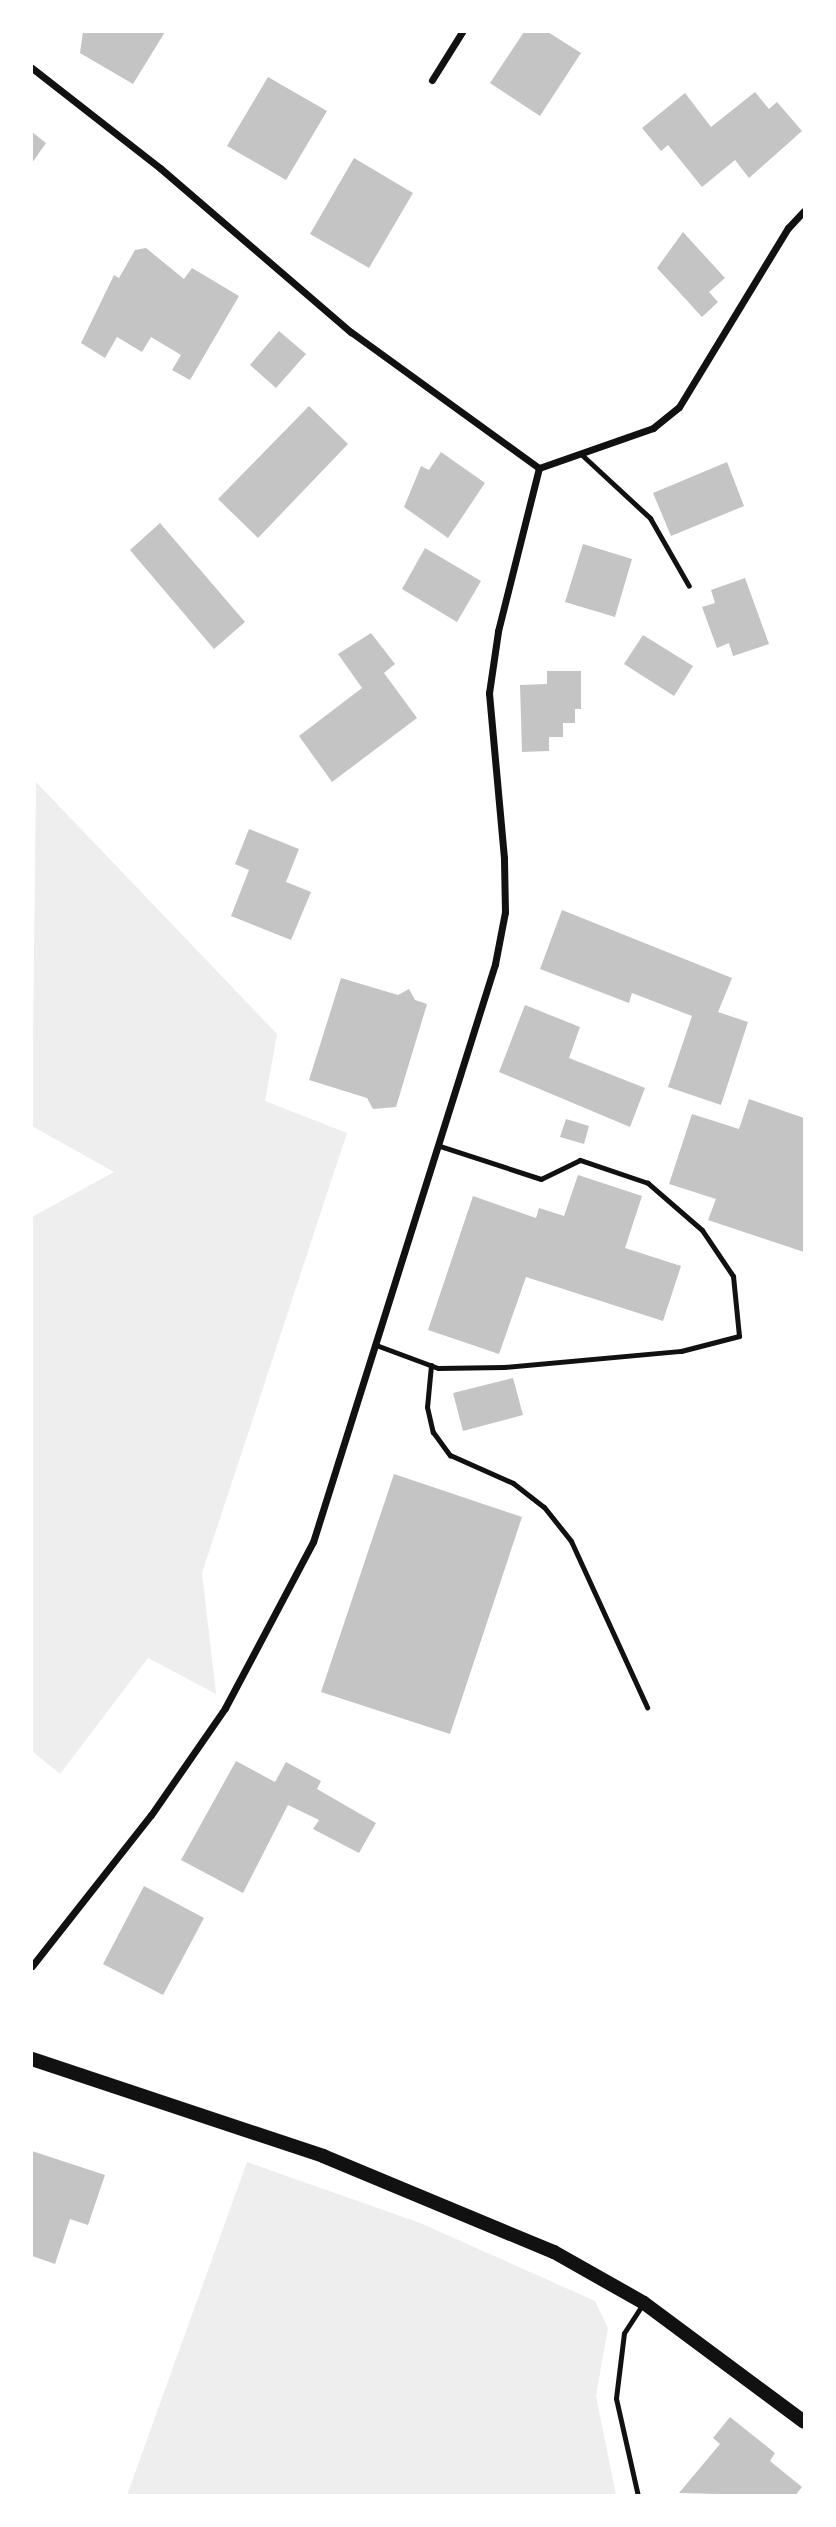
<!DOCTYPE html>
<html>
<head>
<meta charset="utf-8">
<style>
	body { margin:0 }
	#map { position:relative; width:836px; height:2527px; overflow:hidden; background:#fff; font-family:Jost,sans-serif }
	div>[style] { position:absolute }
	.green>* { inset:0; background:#eee }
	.building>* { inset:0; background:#c4c4c4 }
	.service>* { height:5px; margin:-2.5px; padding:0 2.5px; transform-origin:2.5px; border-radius:2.5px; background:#111 }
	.minor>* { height:7px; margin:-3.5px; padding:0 3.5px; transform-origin:3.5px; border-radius:3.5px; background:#111 }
	.secondary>* { height:14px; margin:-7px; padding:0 7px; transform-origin:7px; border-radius:7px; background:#111 }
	span { translate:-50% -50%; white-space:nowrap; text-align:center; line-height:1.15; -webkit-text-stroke:5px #fff; paint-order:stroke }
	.frame { position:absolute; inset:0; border:33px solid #fff; pointer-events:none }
</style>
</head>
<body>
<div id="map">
	<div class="green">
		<div style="clip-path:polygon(36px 782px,277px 1034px,265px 1101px,347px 1133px,202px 1573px,216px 1694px,148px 1658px,60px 1774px,32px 1751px,32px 1217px,114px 1172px,32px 1126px)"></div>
		<div style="clip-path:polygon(247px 2162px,420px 2223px,595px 2301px,608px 2328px,596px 2396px,616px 2495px,127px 2495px)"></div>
	</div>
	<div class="building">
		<div style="clip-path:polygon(83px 32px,165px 32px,133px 84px,80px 53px)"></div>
		<div style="clip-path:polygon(524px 32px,548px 32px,581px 53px,540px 116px,490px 83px)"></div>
		<div style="clip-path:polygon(268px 77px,327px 111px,286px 180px,227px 146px)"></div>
		<div style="clip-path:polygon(755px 92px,769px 109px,777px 102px,802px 131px,749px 178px,735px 160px,702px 187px,668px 145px,661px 151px,642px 128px,685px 93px,711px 127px)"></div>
		<div style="clip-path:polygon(32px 132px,46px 143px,32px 163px)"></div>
		<div style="clip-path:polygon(354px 158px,413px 193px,369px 268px,310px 234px)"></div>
		<div style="clip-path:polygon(683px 232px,725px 278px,709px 292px,718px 302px,702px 317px,657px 268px)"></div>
		<div style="clip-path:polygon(146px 248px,184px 279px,192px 268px,239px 296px,190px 380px,172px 370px,181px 355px,151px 337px,142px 352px,117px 337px,105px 358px,81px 343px,114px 275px,119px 278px,135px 250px)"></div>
		<div style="clip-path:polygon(279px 331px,306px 354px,276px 388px,250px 365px)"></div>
		<div style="clip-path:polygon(309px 406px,348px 444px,258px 538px,218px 499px)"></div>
		<div style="clip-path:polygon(441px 452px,485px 483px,448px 538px,404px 507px,421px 466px,429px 470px)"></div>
		<div style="clip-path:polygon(727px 462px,744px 506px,671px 536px,653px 493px)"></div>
		<div style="clip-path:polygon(160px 523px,245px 622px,214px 649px,130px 550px)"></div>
		<div style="clip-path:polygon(583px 544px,632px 559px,615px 617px,565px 602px)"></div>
		<div style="clip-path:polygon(425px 548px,481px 581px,457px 622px,402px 589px)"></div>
		<div style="clip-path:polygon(745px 578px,769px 644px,733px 656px,729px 643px,717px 648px,702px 607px,715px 603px,711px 590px)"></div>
		<div style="clip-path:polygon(371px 633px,395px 664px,384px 673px,417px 718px,332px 782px,299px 736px,362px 688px,338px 654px)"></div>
		<div style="clip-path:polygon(643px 635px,693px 666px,674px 696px,624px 664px)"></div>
		<div style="clip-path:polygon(547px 671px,581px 671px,581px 709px,575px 709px,575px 723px,563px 723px,563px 737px,549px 737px,549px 751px,522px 752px,520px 685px,547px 684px)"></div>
		<div style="clip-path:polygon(249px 829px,299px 849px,286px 882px,311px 892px,291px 940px,231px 916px,249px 870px,235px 864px)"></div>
		<div style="clip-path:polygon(562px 910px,732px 978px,718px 1012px,748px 1022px,721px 1105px,668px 1087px,692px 1016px,632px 993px,629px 1003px,540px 969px)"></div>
		<div style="clip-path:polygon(341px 978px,398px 995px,409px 989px,415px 1000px,427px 1004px,396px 1107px,373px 1109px,367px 1098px,309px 1080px)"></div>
		<div style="clip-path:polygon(525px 1005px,580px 1027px,569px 1058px,645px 1088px,630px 1127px,499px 1072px)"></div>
		<div style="clip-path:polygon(749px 1099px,804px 1118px,804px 1252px,708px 1220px,716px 1199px,669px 1184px,692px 1114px,739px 1129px)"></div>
		<div style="clip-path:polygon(566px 1119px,589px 1126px,584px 1144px,560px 1137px)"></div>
		<div style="clip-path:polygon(578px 1175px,642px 1196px,625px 1248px,681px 1266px,663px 1321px,526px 1277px,499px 1354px,428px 1330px,473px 1196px,536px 1218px,539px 1208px,564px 1216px)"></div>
		<div style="clip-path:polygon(513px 1378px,523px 1415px,463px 1431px,453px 1393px)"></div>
		<div style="clip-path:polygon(394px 1474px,522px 1517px,450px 1734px,321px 1692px)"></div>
		<div style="clip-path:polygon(236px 1761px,275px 1782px,286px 1762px,321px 1781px,317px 1789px,376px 1823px,359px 1853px,313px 1829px,319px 1820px,288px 1805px,243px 1893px,181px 1860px)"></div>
		<div style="clip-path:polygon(144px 1886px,204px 1918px,163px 1995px,103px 1964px)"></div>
		<div style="clip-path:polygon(32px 2151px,105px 2175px,88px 2225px,70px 2219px,55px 2264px,32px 2256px)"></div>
		<div style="clip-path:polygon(730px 2417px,775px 2453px,770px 2461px,802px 2487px,795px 2496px,679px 2493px,720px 2444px,713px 2438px)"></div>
	</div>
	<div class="service">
		<div style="left:582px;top:455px;width:93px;rotate:42.8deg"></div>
		<div style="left:650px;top:518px;width:78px;rotate:60.2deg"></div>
		<div style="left:376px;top:1345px;width:66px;rotate:20.4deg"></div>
		<div style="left:438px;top:1368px;width:66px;rotate:-0.9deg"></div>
		<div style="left:504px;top:1367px;width:178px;rotate:-5.2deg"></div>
		<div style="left:681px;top:1351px;width:60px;rotate:-14.5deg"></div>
		<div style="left:739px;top:1336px;width:60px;rotate:-95.7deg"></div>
		<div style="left:733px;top:1276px;width:55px;rotate:-124deg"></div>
		<div style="left:702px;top:1230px;width:72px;rotate:-139deg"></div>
		<div style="left:648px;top:1183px;width:72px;rotate:-161.3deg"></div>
		<div style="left:580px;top:1160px;width:43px;rotate:154deg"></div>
		<div style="left:541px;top:1179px;width:106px;rotate:-161.9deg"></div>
		<div style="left:431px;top:1365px;width:42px;rotate:95.4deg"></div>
		<div style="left:427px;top:1407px;width:26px;rotate:77deg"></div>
		<div style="left:433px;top:1432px;width:29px;rotate:54deg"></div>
		<div style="left:450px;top:1455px;width:69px;rotate:24deg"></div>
		<div style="left:513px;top:1483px;width:39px;rotate:38deg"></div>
		<div style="left:544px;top:1507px;width:43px;rotate:51.5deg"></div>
		<div style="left:571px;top:1541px;width:183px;rotate:65.4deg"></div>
		<div style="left:638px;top:2496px;width:100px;rotate:-102.7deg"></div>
		<div style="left:616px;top:2398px;width:65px;rotate:-83deg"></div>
		<div style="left:624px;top:2333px;width:33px;rotate:-57deg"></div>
	</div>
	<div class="minor">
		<div style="left:32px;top:68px;width:162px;rotate:38deg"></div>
		<div style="left:160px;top:168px;width:252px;rotate:40.7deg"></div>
		<div style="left:351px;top:332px;width:232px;rotate:35.9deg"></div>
		<div style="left:432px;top:80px;width:57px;rotate:-58deg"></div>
		<div style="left:539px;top:468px;width:121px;rotate:-19.3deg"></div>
		<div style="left:653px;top:428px;width:33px;rotate:-39deg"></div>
		<div style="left:679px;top:407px;width:210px;rotate:-58.7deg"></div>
		<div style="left:788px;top:228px;width:23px;rotate:-47deg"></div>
		<div style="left:32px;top:1966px;width:192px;rotate:-51.8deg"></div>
		<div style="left:151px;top:1815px;width:130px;rotate:-55.3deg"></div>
		<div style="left:225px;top:1708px;width:188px;rotate:-62.1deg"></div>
		<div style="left:313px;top:1542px;width:606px;rotate:-72.52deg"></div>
		<div style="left:495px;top:964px;width:53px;rotate:-79.1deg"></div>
		<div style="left:505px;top:912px;width:54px;rotate:-91.1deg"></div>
		<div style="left:504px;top:858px;width:166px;rotate:-95.2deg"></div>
		<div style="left:489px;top:693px;width:63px;rotate:-81.7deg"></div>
		<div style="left:498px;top:631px;width:168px;rotate:-75.9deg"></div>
	</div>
	<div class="secondary">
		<div style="left:32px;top:2059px;width:307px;rotate:18.4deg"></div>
		<div style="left:323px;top:2156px;width:250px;rotate:22.6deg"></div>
		<div style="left:554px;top:2252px;width:103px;rotate:29.5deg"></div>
		<div style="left:644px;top:2303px;width:199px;rotate:36.6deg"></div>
	</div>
	<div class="frame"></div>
</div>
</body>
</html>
